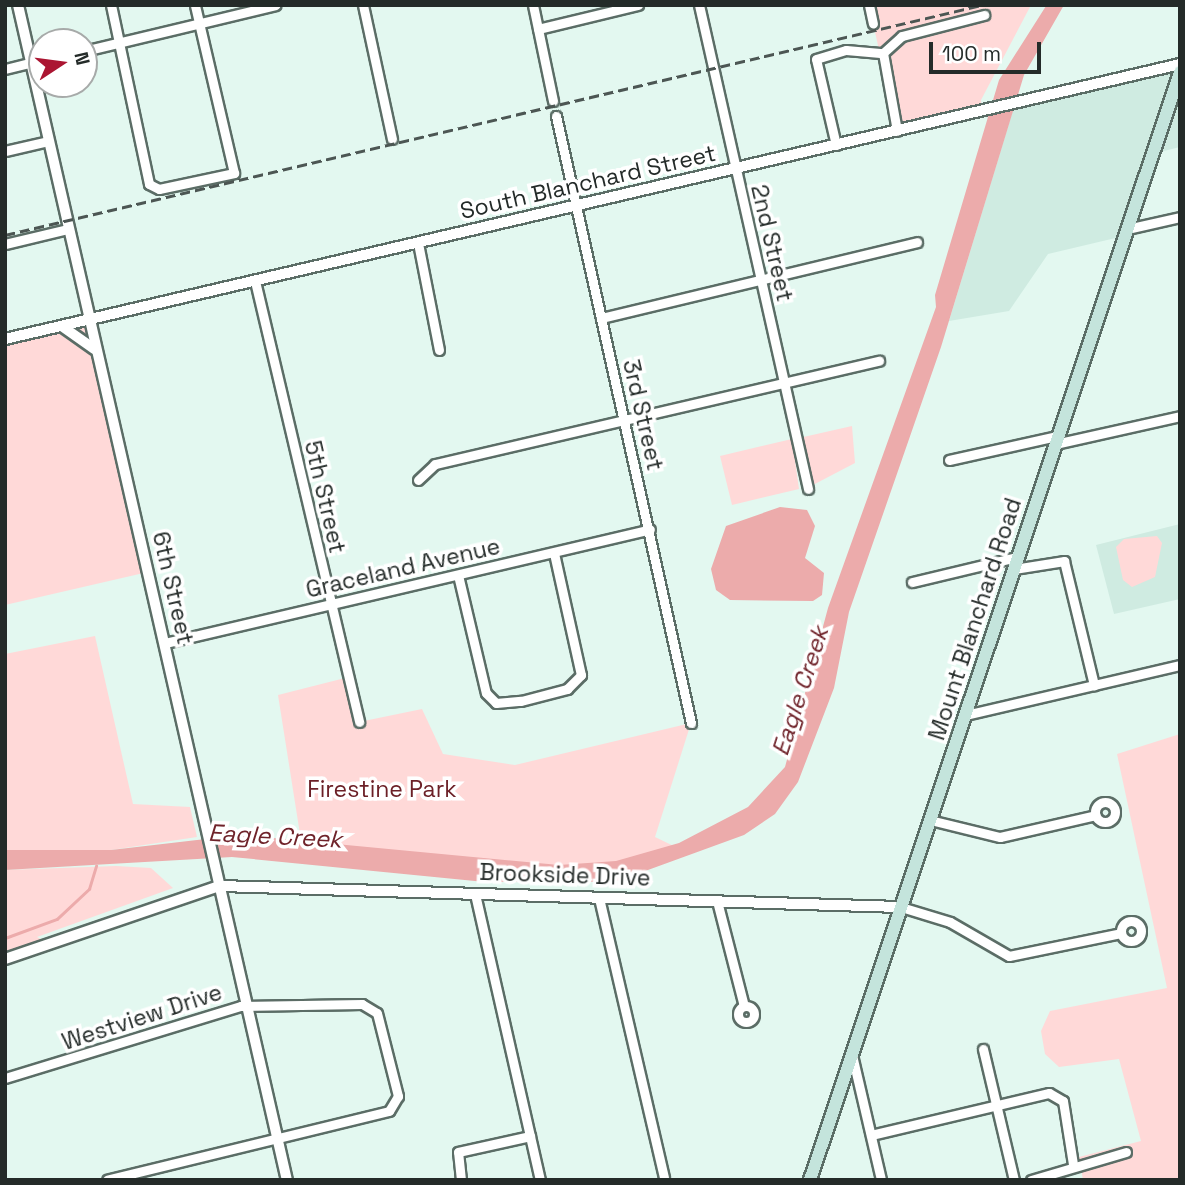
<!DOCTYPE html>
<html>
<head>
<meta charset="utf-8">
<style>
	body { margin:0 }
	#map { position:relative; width:1185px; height:1185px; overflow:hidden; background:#e3f8f0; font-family:"Space Grotesk",sans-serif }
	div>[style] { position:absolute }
	.built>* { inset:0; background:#cfebe1 }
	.green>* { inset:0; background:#ffd9d8 }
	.water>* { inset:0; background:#ecabab }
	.stream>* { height:2.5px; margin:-1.25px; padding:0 1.25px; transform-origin:1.25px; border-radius:1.25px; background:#ecabab }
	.roads { filter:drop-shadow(2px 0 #5b6d66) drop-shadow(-2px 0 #5b6d66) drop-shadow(0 2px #5b6d66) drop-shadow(0 -2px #5b6d66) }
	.minor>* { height:9px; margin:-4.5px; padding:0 4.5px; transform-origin:4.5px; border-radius:4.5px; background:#fff }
	.minor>.ring { margin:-4.5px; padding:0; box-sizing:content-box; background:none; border:9px solid #fff; border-radius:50% }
	.tertiary>* { height:10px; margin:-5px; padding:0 5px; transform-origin:5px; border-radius:5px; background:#fff }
	.secondary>* { height:12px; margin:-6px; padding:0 6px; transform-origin:6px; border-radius:6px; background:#c4e4dc }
	.rail>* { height:2.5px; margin-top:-1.25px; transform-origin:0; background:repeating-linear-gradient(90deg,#4c5653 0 10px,transparent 0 15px) }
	span { translate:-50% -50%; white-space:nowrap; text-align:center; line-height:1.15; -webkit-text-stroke:7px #fff; paint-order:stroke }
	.street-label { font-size:23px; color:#242b29 }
	.park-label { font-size:23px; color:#6c2027 }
	.water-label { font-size:24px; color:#6f232a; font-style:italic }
	.frame { position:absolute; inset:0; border:7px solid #242b29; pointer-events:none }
	.north { position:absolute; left:28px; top:28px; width:70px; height:70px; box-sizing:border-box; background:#fff; border:2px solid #a7aaa9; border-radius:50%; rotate:77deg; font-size:19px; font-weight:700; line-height:28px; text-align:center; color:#242b29 }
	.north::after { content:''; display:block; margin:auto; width:24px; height:32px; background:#ab1532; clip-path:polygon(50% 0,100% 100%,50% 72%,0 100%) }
	.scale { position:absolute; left:929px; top:42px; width:112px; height:32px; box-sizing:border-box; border:4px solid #242b29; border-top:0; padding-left:9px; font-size:21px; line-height:24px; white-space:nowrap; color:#242b29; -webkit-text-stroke:5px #fff; paint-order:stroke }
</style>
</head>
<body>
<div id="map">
	<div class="built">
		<div style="clip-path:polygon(1180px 64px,1180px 147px,1152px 154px,1124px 236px,1048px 254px,1009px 311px,949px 321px,1014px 107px)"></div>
		<div style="clip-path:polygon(1180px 524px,1180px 599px,1114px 614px,1096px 545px)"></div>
	</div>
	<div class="green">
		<div style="clip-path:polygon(869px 5px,1031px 5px,981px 100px,982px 111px,897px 131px)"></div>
		<div style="clip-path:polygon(89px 320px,148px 572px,5px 605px,5px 340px)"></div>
		<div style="clip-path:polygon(852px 426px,855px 463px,811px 486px,799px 438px)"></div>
		<div style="clip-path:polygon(792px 439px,799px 489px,732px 505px,720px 456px)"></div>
		<div style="clip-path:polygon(1157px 536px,1162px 543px,1155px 577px,1132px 587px,1123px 580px,1116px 547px,1124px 539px)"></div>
		<div style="clip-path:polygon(95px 636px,133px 804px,190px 807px,197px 837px,111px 850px,5px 850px,5px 654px)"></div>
		<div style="clip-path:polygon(349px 677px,359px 722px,422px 709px,443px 754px,515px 765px,691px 723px,655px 837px,684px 851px,604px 872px,303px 853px,278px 695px)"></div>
		<div style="clip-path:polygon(1180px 734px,1180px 1180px,1083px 1180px,1079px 1157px,1141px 1141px,1119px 1059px,1059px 1067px,1045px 1054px,1041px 1031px,1050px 1011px,1167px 988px,1117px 754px)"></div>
		<div style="clip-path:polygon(116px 866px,151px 868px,173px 888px,37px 937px,48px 943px,5px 959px,5px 870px)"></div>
	</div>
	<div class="water">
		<div style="clip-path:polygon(1064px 5px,1024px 75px,941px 347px,849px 612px,834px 688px,798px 782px,775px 814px,744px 835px,615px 882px,485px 882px,232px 857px,5px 870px,5px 850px,111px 850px,240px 835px,559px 865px,616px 861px,679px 843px,748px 807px,785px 767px,828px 608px,936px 307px,935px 295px,999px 80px,1046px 6px)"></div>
		<div style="clip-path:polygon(780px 507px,807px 510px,815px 526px,805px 558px,824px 573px,822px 595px,813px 601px,730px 600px,716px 590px,711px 569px,726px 526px)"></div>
	</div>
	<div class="stream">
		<div style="left:5px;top:938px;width:55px;rotate:-20.1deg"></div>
		<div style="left:57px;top:919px;width:44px;rotate:-43.2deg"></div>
		<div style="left:89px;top:889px;width:24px;rotate:-73deg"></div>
	</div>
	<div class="roads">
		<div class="minor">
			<div style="left:111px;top:5px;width:183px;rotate:78deg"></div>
			<div style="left:149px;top:184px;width:11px;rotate:27deg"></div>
			<div style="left:159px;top:189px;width:77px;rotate:-12deg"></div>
			<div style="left:234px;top:173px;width:172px;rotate:-103.1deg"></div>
			<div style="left:363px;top:5px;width:137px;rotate:77.8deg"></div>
			<div style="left:533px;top:5px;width:98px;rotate:78.2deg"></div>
			<div style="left:699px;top:5px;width:496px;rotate:77.3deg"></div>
			<div style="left:869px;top:5px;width:19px;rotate:78deg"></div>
			<div style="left:538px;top:29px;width:103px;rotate:-13.5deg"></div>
			<div style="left:84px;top:51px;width:197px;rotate:-13.5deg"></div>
			<div style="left:883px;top:53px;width:79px;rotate:79.8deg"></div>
			<div style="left:5px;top:69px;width:38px;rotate:-14deg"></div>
			<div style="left:556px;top:116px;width:622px;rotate:77.46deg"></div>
			<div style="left:836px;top:145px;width:88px;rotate:-103.1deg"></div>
			<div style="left:816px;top:59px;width:31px;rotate:-17deg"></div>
			<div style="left:846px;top:50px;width:37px;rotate:5deg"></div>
			<div style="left:883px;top:53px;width:25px;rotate:-42deg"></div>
			<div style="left:902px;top:36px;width:85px;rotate:-14.4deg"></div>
			<div style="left:5px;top:151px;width:44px;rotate:-13.1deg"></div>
			<div style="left:1127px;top:229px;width:54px;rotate:-12.8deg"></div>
			<div style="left:418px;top:243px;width:109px;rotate:78.9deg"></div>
			<div style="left:5px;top:244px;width:65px;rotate:-13.4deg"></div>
			<div style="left:255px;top:281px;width:453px;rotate:76.7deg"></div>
			<div style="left:601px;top:318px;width:325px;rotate:-13.5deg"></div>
			<div style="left:1055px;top:444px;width:128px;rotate:-12.6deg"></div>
			<div style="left:949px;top:460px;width:111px;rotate:-12.5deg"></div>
			<div style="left:418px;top:480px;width:23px;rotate:-43deg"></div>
			<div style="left:435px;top:464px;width:456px;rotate:-13.1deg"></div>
			<div style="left:1014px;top:569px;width:51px;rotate:-9.1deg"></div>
			<div style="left:1064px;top:561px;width:128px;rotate:76.4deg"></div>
			<div style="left:458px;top:575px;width:121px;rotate:76.7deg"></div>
			<div style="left:486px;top:693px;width:14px;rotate:45deg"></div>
			<div style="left:496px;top:703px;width:25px;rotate:-5deg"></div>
			<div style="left:521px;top:701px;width:48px;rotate:-14.6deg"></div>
			<div style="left:567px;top:689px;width:20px;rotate:-45deg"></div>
			<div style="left:581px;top:675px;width:125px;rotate:-102.5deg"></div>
			<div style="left:912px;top:582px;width:108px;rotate:-13.4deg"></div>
			<div style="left:165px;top:643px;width:498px;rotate:-13.2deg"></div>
			<div style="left:965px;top:715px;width:221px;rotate:-13.1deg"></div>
			<div class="ring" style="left:1095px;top:802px;width:11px;height:11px"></div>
			<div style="left:930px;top:820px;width:72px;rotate:13.7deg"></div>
			<div style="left:1000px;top:837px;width:98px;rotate:-12.9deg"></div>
			<div style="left:475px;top:894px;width:293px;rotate:77.2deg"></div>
			<div style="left:599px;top:898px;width:287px;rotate:76.9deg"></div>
			<div style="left:717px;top:901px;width:108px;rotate:75.6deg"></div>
			<div style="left:901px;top:907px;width:51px;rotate:17deg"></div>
			<div style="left:950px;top:922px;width:68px;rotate:30deg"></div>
			<div style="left:1009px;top:956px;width:114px;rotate:-11.6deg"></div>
			<div class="ring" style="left:1121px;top:921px;width:11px;height:11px"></div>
			<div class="ring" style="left:738px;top:1006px;width:7px;height:7px"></div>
			<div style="left:983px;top:1049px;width:135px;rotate:76.7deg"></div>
			<div style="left:852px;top:1055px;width:128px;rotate:76.9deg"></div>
			<div style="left:5px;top:1078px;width:247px;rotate:-17deg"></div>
			<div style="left:241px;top:1006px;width:121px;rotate:-0.9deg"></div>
			<div style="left:362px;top:1004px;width:17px;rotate:31deg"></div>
			<div style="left:377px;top:1013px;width:86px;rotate:75.8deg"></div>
			<div style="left:398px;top:1096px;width:17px;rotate:121deg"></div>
			<div style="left:389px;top:1111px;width:290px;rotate:166.3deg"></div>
			<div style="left:871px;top:1135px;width:183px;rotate:-13.3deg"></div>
			<div style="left:1049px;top:1093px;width:16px;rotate:30deg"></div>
			<div style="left:1063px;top:1101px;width:64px;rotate:81deg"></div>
			<div style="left:461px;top:1180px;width:28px;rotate:-96deg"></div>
			<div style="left:458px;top:1152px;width:74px;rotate:-12.5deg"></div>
			<div style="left:1031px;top:1180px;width:99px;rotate:-16.4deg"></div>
		</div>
		<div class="tertiary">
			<div style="left:18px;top:5px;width:1205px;rotate:77.11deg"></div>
			<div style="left:63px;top:327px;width:38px;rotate:35deg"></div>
			<div style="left:5px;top:339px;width:1207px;rotate:-13.17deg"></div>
			<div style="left:5px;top:959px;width:227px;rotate:-18.8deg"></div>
			<div style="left:220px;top:886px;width:681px;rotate:1.77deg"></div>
		</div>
		<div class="secondary">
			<div style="left:810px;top:1180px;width:1168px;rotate:-71.53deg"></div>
		</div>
	</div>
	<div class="rail">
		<div style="left:5px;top:235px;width:1004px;rotate:-13.25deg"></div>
	</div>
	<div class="street-label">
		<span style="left:588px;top:182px;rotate:-13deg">South Blanchard Street</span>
		<span style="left:772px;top:243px;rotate:77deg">2nd Street</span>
		<span style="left:643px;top:415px;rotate:77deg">3rd Street</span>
		<span style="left:325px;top:497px;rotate:77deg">5th Street</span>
		<span style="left:403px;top:568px;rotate:-13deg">Graceland Avenue</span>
		<span style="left:173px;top:588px;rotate:77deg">6th Street</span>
		<span style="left:975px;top:619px;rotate:-72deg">Mount Blanchard Road</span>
		<span style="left:565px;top:875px;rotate:2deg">Brookside Drive</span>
		<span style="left:142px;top:1017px;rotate:-18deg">Westview Drive</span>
	</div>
	<div class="park-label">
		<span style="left:382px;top:789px">Firestine Park</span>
	</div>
	<div class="water-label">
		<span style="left:800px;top:691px;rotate:-72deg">Eagle Creek</span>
		<span style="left:275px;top:836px;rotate:3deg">Eagle Creek</span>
	</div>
	<div class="frame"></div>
	<div class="north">N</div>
	<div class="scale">100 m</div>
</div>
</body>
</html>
